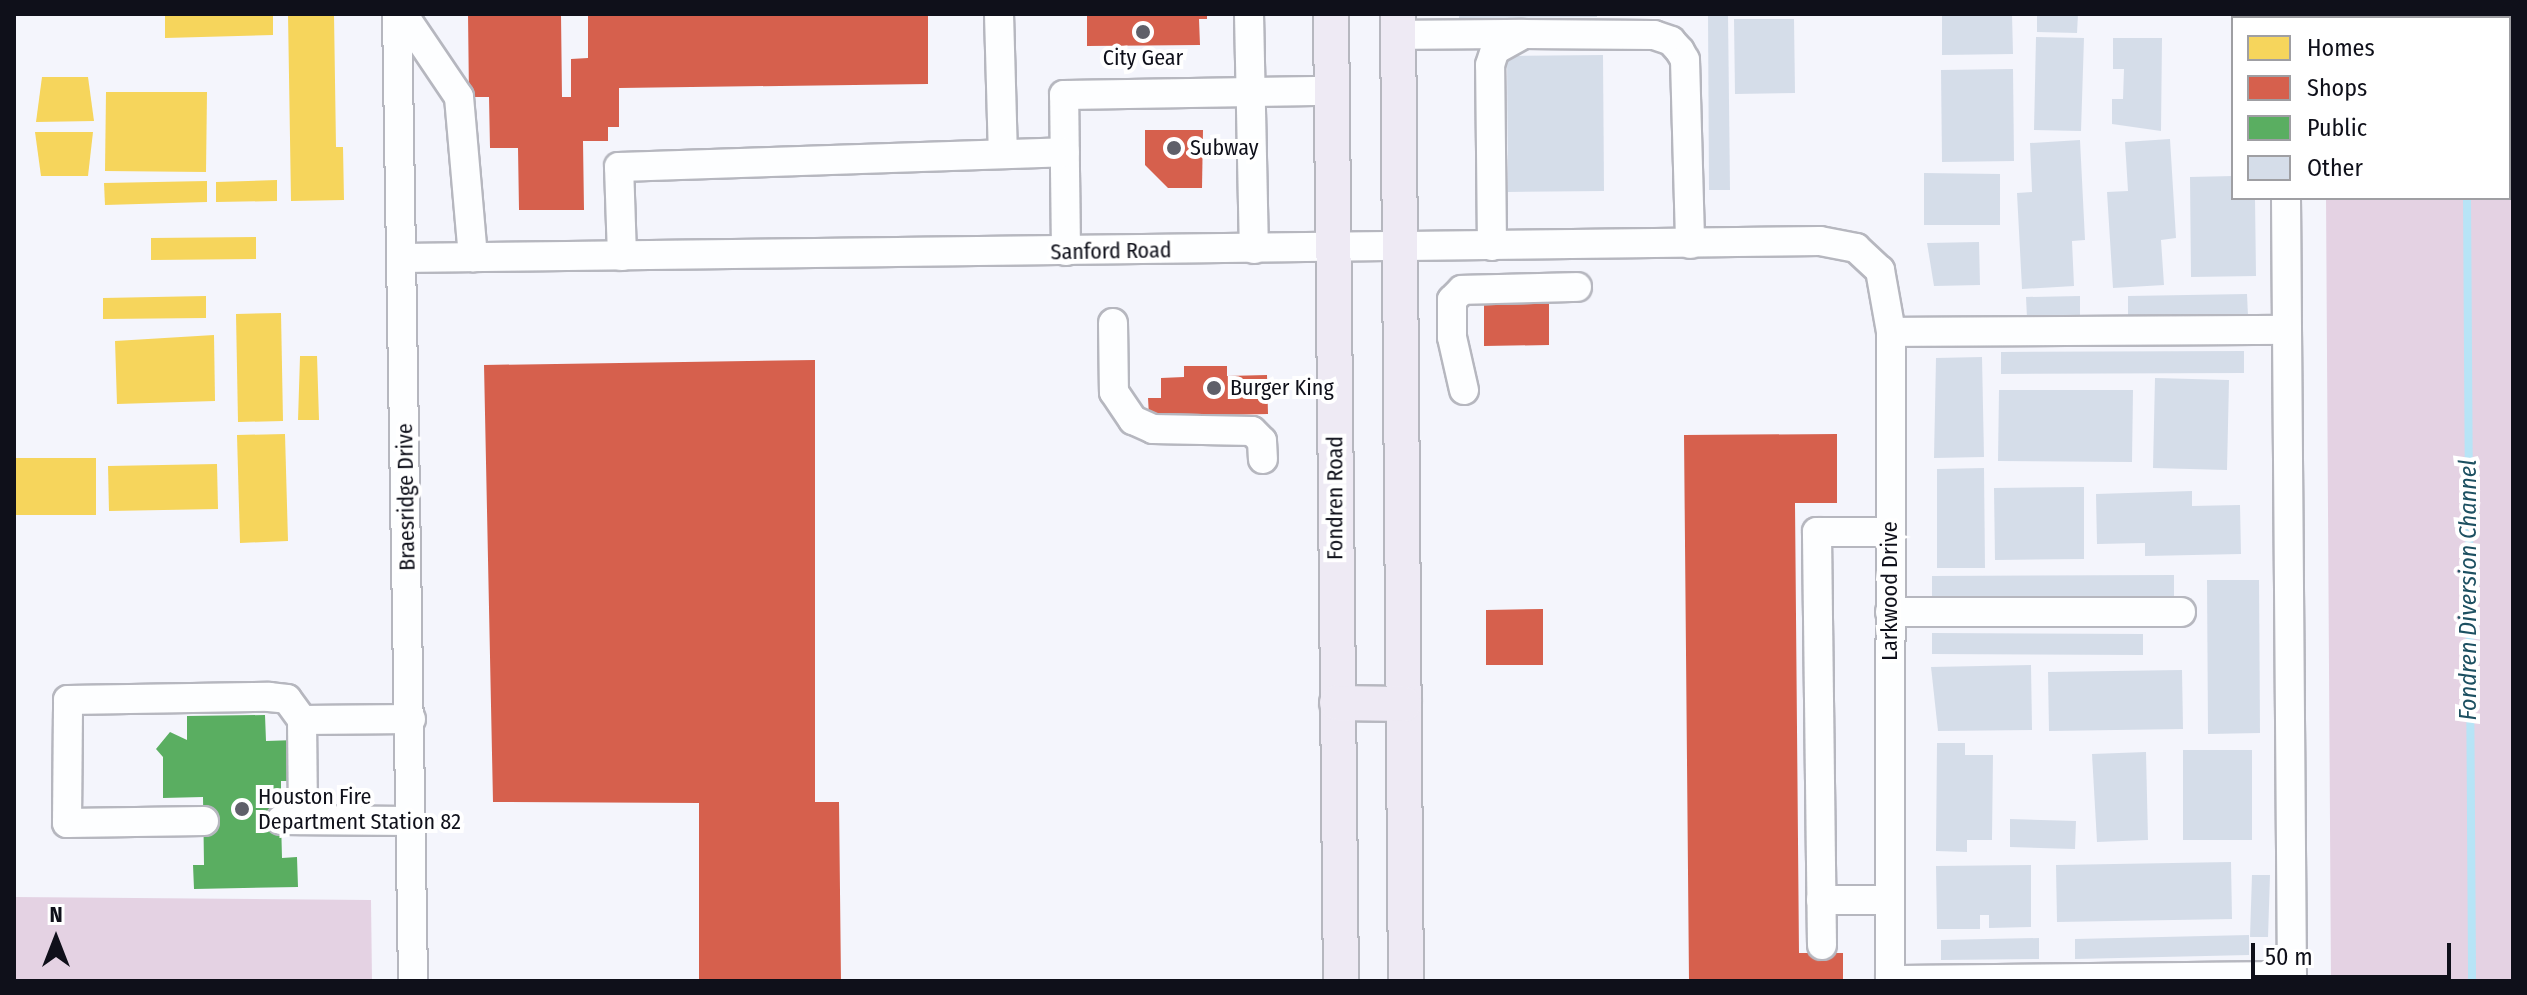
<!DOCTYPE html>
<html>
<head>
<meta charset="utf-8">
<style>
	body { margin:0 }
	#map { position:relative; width:2527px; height:995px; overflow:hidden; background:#f4f5fc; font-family:"Fira Sans Condensed",sans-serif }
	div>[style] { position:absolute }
	.green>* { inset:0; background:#e4d2e3 }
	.homes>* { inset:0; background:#f6d55c }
	.shops>* { inset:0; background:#d6604d }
	.public>* { inset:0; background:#5aae61 }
	.stream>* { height:8px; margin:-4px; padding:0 4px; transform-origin:4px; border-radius:4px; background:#b7e4f6 }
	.building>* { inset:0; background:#d5dde9 }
	.roads { filter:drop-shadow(2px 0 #b6b7bf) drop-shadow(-2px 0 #b6b7bf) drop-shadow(0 2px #b6b7bf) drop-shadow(0 -2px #b6b7bf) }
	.minor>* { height:28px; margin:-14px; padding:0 14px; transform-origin:14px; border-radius:14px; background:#fdfeff }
	.major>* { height:34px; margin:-17px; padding:0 17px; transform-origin:17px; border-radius:17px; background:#eeeaf4 }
	.dots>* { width:22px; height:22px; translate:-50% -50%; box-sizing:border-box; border:4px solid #fff; border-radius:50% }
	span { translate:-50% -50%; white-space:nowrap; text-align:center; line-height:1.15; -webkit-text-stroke:8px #fff; paint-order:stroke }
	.poi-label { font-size:22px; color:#0f101a }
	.left { translate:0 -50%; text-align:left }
	.street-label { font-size:22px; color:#0f101a }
	.water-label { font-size:24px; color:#1c5061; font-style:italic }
	.frame { position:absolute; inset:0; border:16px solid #0f101a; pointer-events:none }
	.legend { position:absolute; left:2231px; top:16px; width:280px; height:184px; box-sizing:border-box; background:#fff; border:2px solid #9f9fa3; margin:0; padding:10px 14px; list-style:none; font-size:24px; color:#0f101a }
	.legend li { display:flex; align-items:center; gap:16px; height:40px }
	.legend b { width:40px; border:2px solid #9f9fa3 }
	.north { position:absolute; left:16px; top:899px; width:80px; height:80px; -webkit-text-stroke:6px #fff; paint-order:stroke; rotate:0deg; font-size:22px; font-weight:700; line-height:32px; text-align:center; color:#0f101a }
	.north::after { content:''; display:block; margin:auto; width:28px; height:36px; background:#0f101a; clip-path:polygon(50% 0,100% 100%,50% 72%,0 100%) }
	.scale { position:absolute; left:2251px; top:943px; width:200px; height:36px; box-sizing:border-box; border:4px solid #0f101a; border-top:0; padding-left:10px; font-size:24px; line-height:28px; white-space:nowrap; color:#0f101a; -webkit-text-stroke:6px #fff; paint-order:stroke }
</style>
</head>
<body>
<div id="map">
	<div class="green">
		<div style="clip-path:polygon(2325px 14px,2513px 14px,2513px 981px,2331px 981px,2326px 198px,2509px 198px,2509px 18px)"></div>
		<div style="clip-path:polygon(14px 897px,371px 900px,372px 981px,14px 981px)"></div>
	</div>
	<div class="homes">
		<div style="clip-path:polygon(165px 14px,273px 14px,273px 35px,165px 38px)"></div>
		<div style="clip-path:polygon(288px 14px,334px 14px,336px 147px,343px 147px,344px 200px,291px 201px)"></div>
		<div style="clip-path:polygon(42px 77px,88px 77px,94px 121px,36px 122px)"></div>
		<div style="clip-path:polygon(106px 92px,207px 92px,206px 172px,105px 171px)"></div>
		<div style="clip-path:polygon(35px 132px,93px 132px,88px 176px,41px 176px)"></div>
		<div style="clip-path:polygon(277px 180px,277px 201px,216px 202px,216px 182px)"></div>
		<div style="clip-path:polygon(207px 181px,207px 202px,105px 205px,104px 183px)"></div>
		<div style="clip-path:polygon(256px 237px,256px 259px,151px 260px,151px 238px)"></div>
		<div style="clip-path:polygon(206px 296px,206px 318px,103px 319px,103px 298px)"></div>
		<div style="clip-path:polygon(281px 313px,283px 421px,238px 422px,236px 314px)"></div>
		<div style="clip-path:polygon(214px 335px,215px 401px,117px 404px,115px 341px)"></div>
		<div style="clip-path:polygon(300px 356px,317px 356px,319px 420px,298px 420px)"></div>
		<div style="clip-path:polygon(285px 434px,288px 541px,240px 543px,237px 435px)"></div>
		<div style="clip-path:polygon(14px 458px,96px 458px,96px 515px,14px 515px)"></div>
		<div style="clip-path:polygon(217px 464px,218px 509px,109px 511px,108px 466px)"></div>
	</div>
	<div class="shops">
		<div style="clip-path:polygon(468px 14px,561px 14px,562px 97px,571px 97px,571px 59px,588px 58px,588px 14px,928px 14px,928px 84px,619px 88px,619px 127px,608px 127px,608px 141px,583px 141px,584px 210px,519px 210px,518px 148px,490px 148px,489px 97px,469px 97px)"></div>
		<div style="clip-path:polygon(1087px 14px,1207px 14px,1207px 19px,1199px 19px,1200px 45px,1087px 46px)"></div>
		<div style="clip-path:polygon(1145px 130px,1203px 130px,1202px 188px,1168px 188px,1145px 165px)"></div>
		<div style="clip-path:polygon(1549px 300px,1549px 345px,1484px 346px,1484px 301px)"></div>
		<div style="clip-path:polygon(815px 360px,815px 802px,839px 802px,841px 981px,699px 981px,699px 803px,493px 802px,484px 365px)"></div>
		<div style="clip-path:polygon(1184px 366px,1227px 366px,1227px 376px,1267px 375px,1268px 414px,1216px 415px,1216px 424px,1196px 424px,1196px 415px,1149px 416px,1148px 398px,1161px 398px,1161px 378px,1184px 377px)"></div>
		<div style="clip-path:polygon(1837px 434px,1837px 503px,1795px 503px,1799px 953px,1843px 953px,1843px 981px,1689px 981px,1684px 435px)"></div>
		<div style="clip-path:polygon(1543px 609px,1543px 665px,1486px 665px,1486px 610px)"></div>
	</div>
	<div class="public">
		<div style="clip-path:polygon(265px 715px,266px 741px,296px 740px,296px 781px,281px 781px,281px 820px,282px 858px,297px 857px,298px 887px,194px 889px,193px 865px,204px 865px,203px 797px,163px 798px,163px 757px,156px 749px,170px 732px,187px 740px,187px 716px)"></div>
	</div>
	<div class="stream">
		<div style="left:2465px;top:14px;width:4px;rotate:90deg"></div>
		<div style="left:2467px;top:198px;width:783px;rotate:89.63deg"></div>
	</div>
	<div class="building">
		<div style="clip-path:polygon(1459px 14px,1597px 14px,1597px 17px,1459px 18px)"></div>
		<div style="clip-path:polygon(1708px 14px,1728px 14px,1730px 190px,1709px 190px)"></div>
		<div style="clip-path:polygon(1942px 14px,2012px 14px,2013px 54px,1942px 55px)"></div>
		<div style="clip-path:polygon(2037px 14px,2078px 14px,2077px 33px,2037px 32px)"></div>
		<div style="clip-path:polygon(1734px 19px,1794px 19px,1795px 93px,1735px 94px)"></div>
		<div style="clip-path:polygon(2036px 37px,2084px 38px,2081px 131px,2034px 130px)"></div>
		<div style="clip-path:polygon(2113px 38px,2162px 38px,2161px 131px,2112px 124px,2112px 99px,2123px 99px,2124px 69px,2113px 69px)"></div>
		<div style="clip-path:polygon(1603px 55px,1604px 191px,1508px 192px,1507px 56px)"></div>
		<div style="clip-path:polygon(2013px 69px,2014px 161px,1942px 162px,1941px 70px)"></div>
		<div style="clip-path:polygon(2170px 139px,2176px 238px,2161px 240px,2164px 285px,2113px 288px,2107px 192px,2128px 191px,2125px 142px)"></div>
		<div style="clip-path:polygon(2080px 140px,2085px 240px,2072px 241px,2074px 286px,2022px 289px,2017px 193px,2032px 192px,2030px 143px)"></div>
		<div style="clip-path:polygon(1924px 173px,2000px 174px,2000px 225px,1924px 225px)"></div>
		<div style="clip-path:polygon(2233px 176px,2233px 198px,2255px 198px,2256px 276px,2191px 277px,2190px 177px)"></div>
		<div style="clip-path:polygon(1979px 242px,1980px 285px,1934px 286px,1927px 243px)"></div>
		<div style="clip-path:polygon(2247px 294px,2248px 316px,2128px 317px,2128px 296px)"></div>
		<div style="clip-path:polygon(2080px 296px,2080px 317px,2027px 318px,2026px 297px)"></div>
		<div style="clip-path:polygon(2244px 351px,2244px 373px,2001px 374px,2001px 352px)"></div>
		<div style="clip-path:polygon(1982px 357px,1984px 457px,1934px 458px,1936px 358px)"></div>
		<div style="clip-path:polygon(2155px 378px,2229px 380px,2227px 470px,2153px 468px)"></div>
		<div style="clip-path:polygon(1999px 390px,2133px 390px,2132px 462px,1998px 461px)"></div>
		<div style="clip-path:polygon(1984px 468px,1985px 568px,1937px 568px,1937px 469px)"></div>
		<div style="clip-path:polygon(2084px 487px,2084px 559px,1995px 560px,1994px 488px)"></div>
		<div style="clip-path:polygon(2192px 491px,2192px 506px,2240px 505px,2241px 554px,2145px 556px,2145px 543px,2097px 544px,2096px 494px)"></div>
		<div style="clip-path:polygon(2174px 575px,2174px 597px,1932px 599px,1932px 576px)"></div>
		<div style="clip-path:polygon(2207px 580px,2259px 580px,2260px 733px,2208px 734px)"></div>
		<div style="clip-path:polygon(1932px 633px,2143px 634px,2143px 655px,1932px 654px)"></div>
		<div style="clip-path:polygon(2031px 665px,2032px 730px,1938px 731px,1931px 667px)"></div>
		<div style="clip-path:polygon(2182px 670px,2183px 729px,2049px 731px,2048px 672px)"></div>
		<div style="clip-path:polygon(1937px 743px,1965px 743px,1965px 755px,1993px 755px,1992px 840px,1967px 840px,1967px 852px,1936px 851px)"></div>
		<div style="clip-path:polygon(2183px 750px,2252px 750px,2252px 840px,2183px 840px)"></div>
		<div style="clip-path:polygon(2146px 752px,2148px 840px,2097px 842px,2092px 754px)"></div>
		<div style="clip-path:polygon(2010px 819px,2076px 821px,2075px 849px,2010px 847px)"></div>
		<div style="clip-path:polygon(2231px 862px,2232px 919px,2057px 922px,2056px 865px)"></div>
		<div style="clip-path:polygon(2031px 865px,2031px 927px,1989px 928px,1989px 915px,1980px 915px,1980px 929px,1937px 929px,1936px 866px)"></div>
		<div style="clip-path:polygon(2252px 875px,2270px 875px,2268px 937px,2250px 937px)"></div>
		<div style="clip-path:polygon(2249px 935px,2249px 955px,2075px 959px,2075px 939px)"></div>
		<div style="clip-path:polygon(2039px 938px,2039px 959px,1941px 960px,1941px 940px)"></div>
	</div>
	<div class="roads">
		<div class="minor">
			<div style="left:397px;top:14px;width:967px;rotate:89.05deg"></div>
			<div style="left:403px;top:14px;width:100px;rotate:56deg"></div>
			<div style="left:459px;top:97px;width:161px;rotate:85deg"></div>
			<div style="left:999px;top:14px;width:140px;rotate:88.4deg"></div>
			<div style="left:1249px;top:14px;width:235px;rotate:88.8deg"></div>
			<div style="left:2286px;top:14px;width:4px;rotate:90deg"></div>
			<div style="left:1398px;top:35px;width:123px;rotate:-0.5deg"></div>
			<div style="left:2286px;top:198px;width:783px;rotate:89.56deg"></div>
			<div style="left:1492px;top:246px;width:181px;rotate:-90.6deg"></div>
			<div style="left:1490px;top:65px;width:16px;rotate:-72deg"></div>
			<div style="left:1495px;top:50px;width:33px;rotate:-29deg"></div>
			<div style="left:1524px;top:34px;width:130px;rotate:0.4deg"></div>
			<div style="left:1654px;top:35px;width:18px;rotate:19deg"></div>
			<div style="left:1671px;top:41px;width:13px;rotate:48deg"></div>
			<div style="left:1680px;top:51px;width:10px;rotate:61deg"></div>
			<div style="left:1685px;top:60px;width:184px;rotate:88.4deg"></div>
			<div style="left:1066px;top:251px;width:156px;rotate:-90.7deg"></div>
			<div style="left:1064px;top:95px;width:268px;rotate:-0.9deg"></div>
			<div style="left:622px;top:256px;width:89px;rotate:-91.9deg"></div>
			<div style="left:619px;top:167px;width:446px;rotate:-1.9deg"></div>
			<div style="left:401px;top:258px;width:1419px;rotate:-0.69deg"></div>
			<div style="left:1820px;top:241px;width:37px;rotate:11deg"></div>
			<div style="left:1856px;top:248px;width:33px;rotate:43deg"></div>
			<div style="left:1880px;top:270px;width:63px;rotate:79.9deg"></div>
			<div style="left:1891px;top:332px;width:649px;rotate:90.09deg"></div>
			<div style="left:1113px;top:323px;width:69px;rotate:89.2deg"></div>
			<div style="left:1114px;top:392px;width:34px;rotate:56deg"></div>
			<div style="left:1133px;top:420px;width:22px;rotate:24deg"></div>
			<div style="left:1153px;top:429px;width:99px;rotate:1.2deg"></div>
			<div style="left:1252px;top:431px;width:14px;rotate:45deg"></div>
			<div style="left:1262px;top:441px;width:18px;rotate:87deg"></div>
			<div style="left:1891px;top:332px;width:396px;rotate:-0.3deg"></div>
			<div style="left:1464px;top:390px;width:54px;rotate:-102.8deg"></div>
			<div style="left:1452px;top:337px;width:37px;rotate:-90deg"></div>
			<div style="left:1452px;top:300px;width:14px;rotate:-45deg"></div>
			<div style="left:1462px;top:290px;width:115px;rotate:-1.5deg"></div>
			<div style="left:1890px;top:612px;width:291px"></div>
			<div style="left:302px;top:720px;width:100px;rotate:89.4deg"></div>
			<div style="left:281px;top:820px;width:130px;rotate:0.4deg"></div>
			<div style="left:204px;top:821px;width:137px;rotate:179.2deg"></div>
			<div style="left:67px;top:823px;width:123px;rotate:-89.5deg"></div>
			<div style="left:68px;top:700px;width:201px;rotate:-0.9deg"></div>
			<div style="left:269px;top:697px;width:18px;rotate:6deg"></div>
			<div style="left:287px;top:699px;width:26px;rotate:54deg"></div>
			<div style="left:302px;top:720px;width:109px;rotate:-0.5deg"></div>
			<div style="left:1821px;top:900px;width:69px"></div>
			<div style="left:1822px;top:945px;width:413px;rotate:-90.7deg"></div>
			<div style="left:1817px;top:532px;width:73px"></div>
			<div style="left:1890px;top:980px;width:402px;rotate:-0.6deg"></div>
		</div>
		<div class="major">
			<div style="left:1331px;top:14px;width:967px;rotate:89.41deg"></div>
			<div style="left:1398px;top:14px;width:967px;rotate:89.53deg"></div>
			<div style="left:1337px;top:703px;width:67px;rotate:0.9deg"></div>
		</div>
	</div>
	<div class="dots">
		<div style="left:1143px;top:32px;background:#5f6069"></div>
		<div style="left:1174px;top:148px;background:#5f6069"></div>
		<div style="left:1214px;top:388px;background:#5f6069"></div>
		<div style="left:242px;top:809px;background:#5f6069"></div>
	</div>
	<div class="poi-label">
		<span style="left:1143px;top:58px">City Gear</span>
		<span class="left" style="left:1190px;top:148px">Subway</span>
		<span class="left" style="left:1230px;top:388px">Burger King</span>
		<span class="left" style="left:258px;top:809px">Houston Fire<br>Department Station 82</span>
	</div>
	<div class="street-label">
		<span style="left:1111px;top:251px;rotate:-1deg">Sanford Road</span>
		<span style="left:406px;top:497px;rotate:-91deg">Braesridge Drive</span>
		<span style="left:1335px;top:498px;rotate:-90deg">Fondren Road</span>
		<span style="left:1890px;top:591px;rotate:-90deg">Larkwood Drive</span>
	</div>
	<div class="water-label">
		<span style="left:2469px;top:590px;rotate:-90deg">Fondren Diversion Channel</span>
	</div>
	<div class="frame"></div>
	<ul class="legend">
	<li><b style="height:22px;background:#f6d55c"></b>Homes</li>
	<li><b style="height:22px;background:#d6604d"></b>Shops</li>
	<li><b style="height:22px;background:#5aae61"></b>Public</li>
	<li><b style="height:22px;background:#d5dde9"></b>Other</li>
	</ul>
	<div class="north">N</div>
	<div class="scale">50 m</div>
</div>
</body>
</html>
